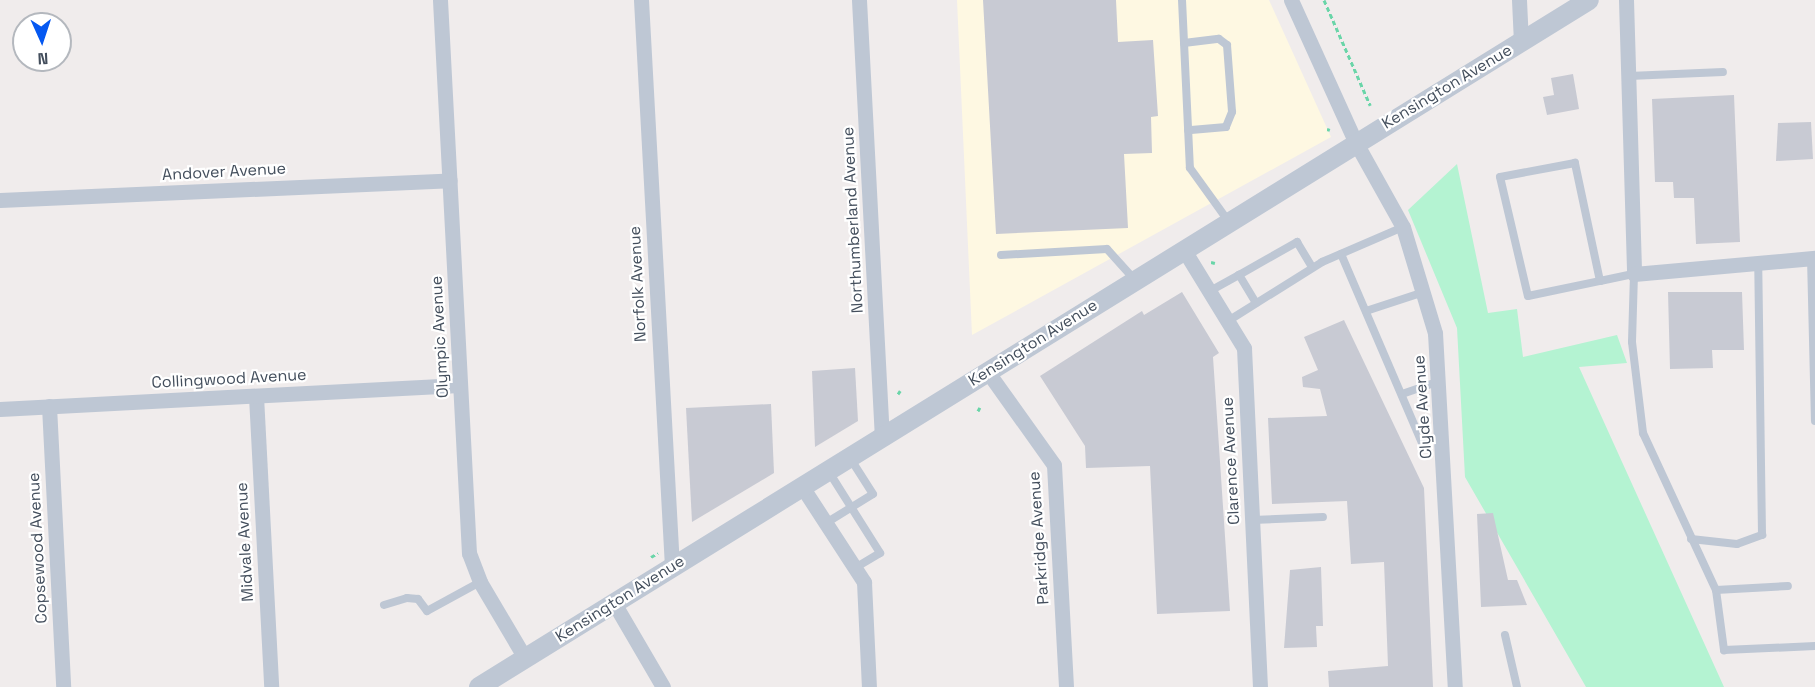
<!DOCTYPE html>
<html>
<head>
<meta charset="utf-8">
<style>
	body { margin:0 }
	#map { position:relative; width:1815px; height:687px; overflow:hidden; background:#f0ecec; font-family:"Space Grotesk",sans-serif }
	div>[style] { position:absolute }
	.commercial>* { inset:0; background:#fef8e2 }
	.green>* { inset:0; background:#b4f3d2 }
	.building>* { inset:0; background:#c8cad3 }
	.path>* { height:3px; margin-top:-1.5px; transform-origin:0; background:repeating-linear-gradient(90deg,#69d5a8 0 4.5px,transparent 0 7.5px) }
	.service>* { height:8px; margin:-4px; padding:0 4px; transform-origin:4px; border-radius:4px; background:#bec7d4 }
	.minor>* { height:15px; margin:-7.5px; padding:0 7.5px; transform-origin:7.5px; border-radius:7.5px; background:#bec7d4 }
	.tertiary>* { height:20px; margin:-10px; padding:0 10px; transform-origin:10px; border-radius:10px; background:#bec7d4 }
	span { translate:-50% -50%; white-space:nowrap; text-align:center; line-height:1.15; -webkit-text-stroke:4.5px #fff; paint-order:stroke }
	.street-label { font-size:16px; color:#434e5c }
	.north { position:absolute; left:12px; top:12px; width:60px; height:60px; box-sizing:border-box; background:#fff; border:2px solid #b4b8be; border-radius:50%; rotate:177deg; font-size:16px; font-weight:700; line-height:24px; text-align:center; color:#434e5c }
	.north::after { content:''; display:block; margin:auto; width:21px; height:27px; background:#0558f1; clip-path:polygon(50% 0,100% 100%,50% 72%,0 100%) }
</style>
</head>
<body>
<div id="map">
	<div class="commercial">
		<div style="clip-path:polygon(957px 0,1269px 0,1331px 137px,972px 335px)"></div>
	</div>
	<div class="green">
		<div style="clip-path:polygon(1457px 164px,1488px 313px,1517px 309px,1523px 357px,1617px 335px,1627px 363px,1579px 367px,1724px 687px,1586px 687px,1465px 477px,1457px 328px,1408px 210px)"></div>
	</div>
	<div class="building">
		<div style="clip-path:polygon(983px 0,1116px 0,1118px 42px,1153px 40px,1158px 116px,1151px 117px,1152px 153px,1124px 154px,1128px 228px,996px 234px)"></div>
		<div style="clip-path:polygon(1573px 74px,1579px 109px,1547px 115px,1543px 97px,1554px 95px,1551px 78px)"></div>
		<div style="clip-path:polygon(1734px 95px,1740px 242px,1696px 244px,1694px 198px,1674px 198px,1673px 182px,1655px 182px,1652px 99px)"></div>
		<div style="clip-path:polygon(1811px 122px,1813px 159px,1776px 161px,1778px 123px)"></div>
		<div style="clip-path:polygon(1182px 292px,1219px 353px,1213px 357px,1230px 611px,1157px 614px,1150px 466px,1086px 468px,1085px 446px,1040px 376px,1142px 311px,1144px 315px)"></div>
		<div style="clip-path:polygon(1668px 292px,1742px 292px,1744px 350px,1712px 350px,1713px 368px,1670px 369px)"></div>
		<div style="clip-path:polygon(1344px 320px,1424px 488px,1433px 687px,1329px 687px,1328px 671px,1388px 666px,1384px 562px,1351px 564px,1347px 501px,1272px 504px,1268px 418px,1327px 416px,1320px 389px,1303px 387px,1302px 377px,1318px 370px,1304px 337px)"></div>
		<div style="clip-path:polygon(855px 368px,858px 421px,815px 447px,812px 371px)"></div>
		<div style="clip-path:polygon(771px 404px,774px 473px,692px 522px,686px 408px)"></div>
		<div style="clip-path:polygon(1493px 513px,1508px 580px,1517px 580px,1527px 605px,1481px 607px,1477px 514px)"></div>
		<div style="clip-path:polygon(1321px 567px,1323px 626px,1316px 626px,1317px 647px,1284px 648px,1290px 570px)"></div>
	</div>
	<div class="path">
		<div style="left:1324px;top:0;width:115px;rotate:66.3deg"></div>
		<div style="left:1327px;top:129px;width:3px;rotate:18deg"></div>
		<div style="left:1211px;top:262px;width:4px;rotate:14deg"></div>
		<div style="left:898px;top:394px;width:4px;rotate:-56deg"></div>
		<div style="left:978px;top:411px;width:4px;rotate:-63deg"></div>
		<div style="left:651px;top:557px;width:8px;rotate:-30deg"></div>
	</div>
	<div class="service">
		<div style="left:1182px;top:0;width:168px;rotate:87.3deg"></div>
		<div style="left:1190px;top:168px;width:67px;rotate:54.2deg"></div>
		<div style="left:1184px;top:43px;width:35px;rotate:-7deg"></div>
		<div style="left:1219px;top:39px;width:10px;rotate:37deg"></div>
		<div style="left:1227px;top:45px;width:67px;rotate:85.7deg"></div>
		<div style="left:1232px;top:112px;width:16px;rotate:112deg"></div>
		<div style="left:1226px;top:127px;width:38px;rotate:175deg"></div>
		<div style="left:1629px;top:76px;width:94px;rotate:-2.4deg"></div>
		<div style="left:1341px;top:254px;width:208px;rotate:66.8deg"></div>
		<div style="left:1001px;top:255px;width:106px;rotate:-3.2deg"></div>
		<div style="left:1107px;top:249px;width:40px;rotate:48deg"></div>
		<div style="left:1811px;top:258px;width:163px;rotate:88.6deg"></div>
		<div style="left:1600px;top:281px;width:121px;rotate:-102deg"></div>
		<div style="left:1575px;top:163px;width:76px;rotate:169.4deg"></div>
		<div style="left:1500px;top:177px;width:122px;rotate:76.8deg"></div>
		<div style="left:1528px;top:296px;width:74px;rotate:-11.8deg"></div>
		<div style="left:1600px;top:281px;width:35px;rotate:-12deg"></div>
		<div style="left:1634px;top:274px;width:68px;rotate:91.7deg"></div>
		<div style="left:1632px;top:342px;width:92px;rotate:83.1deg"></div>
		<div style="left:1643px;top:433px;width:173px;rotate:65.1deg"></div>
		<div style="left:1716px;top:590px;width:61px;rotate:82.4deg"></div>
		<div style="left:1724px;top:650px;width:91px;rotate:-2.5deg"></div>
		<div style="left:1210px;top:291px;width:33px;rotate:-29deg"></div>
		<div style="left:1256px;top:303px;width:33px;rotate:-121deg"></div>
		<div style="left:1239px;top:275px;width:67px;rotate:-29.6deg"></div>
		<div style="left:1297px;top:242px;width:29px;rotate:59deg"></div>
		<div style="left:1366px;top:311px;width:61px;rotate:-18.1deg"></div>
		<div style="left:1228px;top:321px;width:111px;rotate:-32.1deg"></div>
		<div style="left:1322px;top:262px;width:88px;rotate:-23.4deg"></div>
		<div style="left:1402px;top:394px;width:40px;rotate:-18.9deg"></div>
		<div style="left:829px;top:472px;width:96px;rotate:57.8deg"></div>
		<div style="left:880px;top:553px;width:29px;rotate:149deg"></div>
		<div style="left:1252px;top:520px;width:71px;rotate:-2.4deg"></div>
		<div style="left:826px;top:523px;width:55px;rotate:-31.7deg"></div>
		<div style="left:873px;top:494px;width:43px;rotate:-122.6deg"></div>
		<div style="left:1691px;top:539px;width:46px;rotate:6.2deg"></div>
		<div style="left:1737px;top:544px;width:27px;rotate:-20deg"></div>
		<div style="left:1762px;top:535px;width:274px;rotate:-90.8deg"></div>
		<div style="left:1716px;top:590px;width:72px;rotate:-3.2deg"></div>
		<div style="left:384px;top:605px;width:24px;rotate:-17deg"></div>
		<div style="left:407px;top:598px;width:11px;rotate:5deg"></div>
		<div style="left:418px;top:599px;width:15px;rotate:53deg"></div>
		<div style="left:427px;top:611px;width:60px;rotate:-28.7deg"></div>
		<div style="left:1505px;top:635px;width:53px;rotate:77deg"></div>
	</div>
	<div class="minor">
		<div style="left:440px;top:0;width:554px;rotate:87deg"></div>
		<div style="left:469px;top:553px;width:31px;rotate:69deg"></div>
		<div style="left:480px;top:582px;width:88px;rotate:59.4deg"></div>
		<div style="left:641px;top:0;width:567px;rotate:86.87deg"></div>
		<div style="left:859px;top:0;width:438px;rotate:87deg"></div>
		<div style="left:1291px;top:0;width:157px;rotate:65.6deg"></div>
		<div style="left:1356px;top:143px;width:96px;rotate:60.8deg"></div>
		<div style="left:1403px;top:227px;width:111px;rotate:73.2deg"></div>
		<div style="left:1435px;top:333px;width:355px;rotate:86.8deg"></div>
		<div style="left:1519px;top:0;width:42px;rotate:87.3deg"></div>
		<div style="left:1626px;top:0;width:274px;rotate:88.3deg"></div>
		<div style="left:1634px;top:274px;width:182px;rotate:-5.1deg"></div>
		<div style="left:0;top:200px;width:450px;rotate:-2.5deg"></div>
		<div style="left:1184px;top:250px;width:115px;rotate:58.5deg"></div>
		<div style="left:1244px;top:348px;width:339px;rotate:87.3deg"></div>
		<div style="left:987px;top:371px;width:115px;rotate:54.5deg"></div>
		<div style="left:1054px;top:465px;width:222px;rotate:86.9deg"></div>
		<div style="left:256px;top:396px;width:291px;rotate:87deg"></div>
		<div style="left:49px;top:406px;width:281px;rotate:87.1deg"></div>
		<div style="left:0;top:409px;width:460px;rotate:-3deg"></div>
		<div style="left:801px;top:485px;width:116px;rotate:57deg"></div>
		<div style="left:864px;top:582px;width:105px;rotate:87.3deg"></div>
		<div style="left:614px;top:603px;width:97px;rotate:59.7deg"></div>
	</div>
	<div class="tertiary">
		<div style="left:479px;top:687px;width:1305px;rotate:-31.75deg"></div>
	</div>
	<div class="street-label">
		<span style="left:1447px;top:87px;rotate:-31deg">Kensington Avenue</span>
		<span style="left:224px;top:172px;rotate:-3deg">Andover Avenue</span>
		<span style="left:853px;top:220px;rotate:-93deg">Northumberland Avenue</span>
		<span style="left:638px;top:284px;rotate:-93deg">Norfolk Avenue</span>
		<span style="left:440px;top:337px;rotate:-93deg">Olympic Avenue</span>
		<span style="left:1033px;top:343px;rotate:-32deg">Kensington Avenue</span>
		<span style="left:229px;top:379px;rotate:-3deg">Collingwood Avenue</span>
		<span style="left:1423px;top:407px;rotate:-94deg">Clyde Avenue</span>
		<span style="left:1231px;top:461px;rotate:-93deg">Clarence Avenue</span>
		<span style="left:1039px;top:538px;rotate:-94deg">Parkridge Avenue</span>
		<span style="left:245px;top:542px;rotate:-93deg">Midvale Avenue</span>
		<span style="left:38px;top:548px;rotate:-93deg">Copsewood Avenue</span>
		<span style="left:620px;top:599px;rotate:-32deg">Kensington Avenue</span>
	</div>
	<div class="north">N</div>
</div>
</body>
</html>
